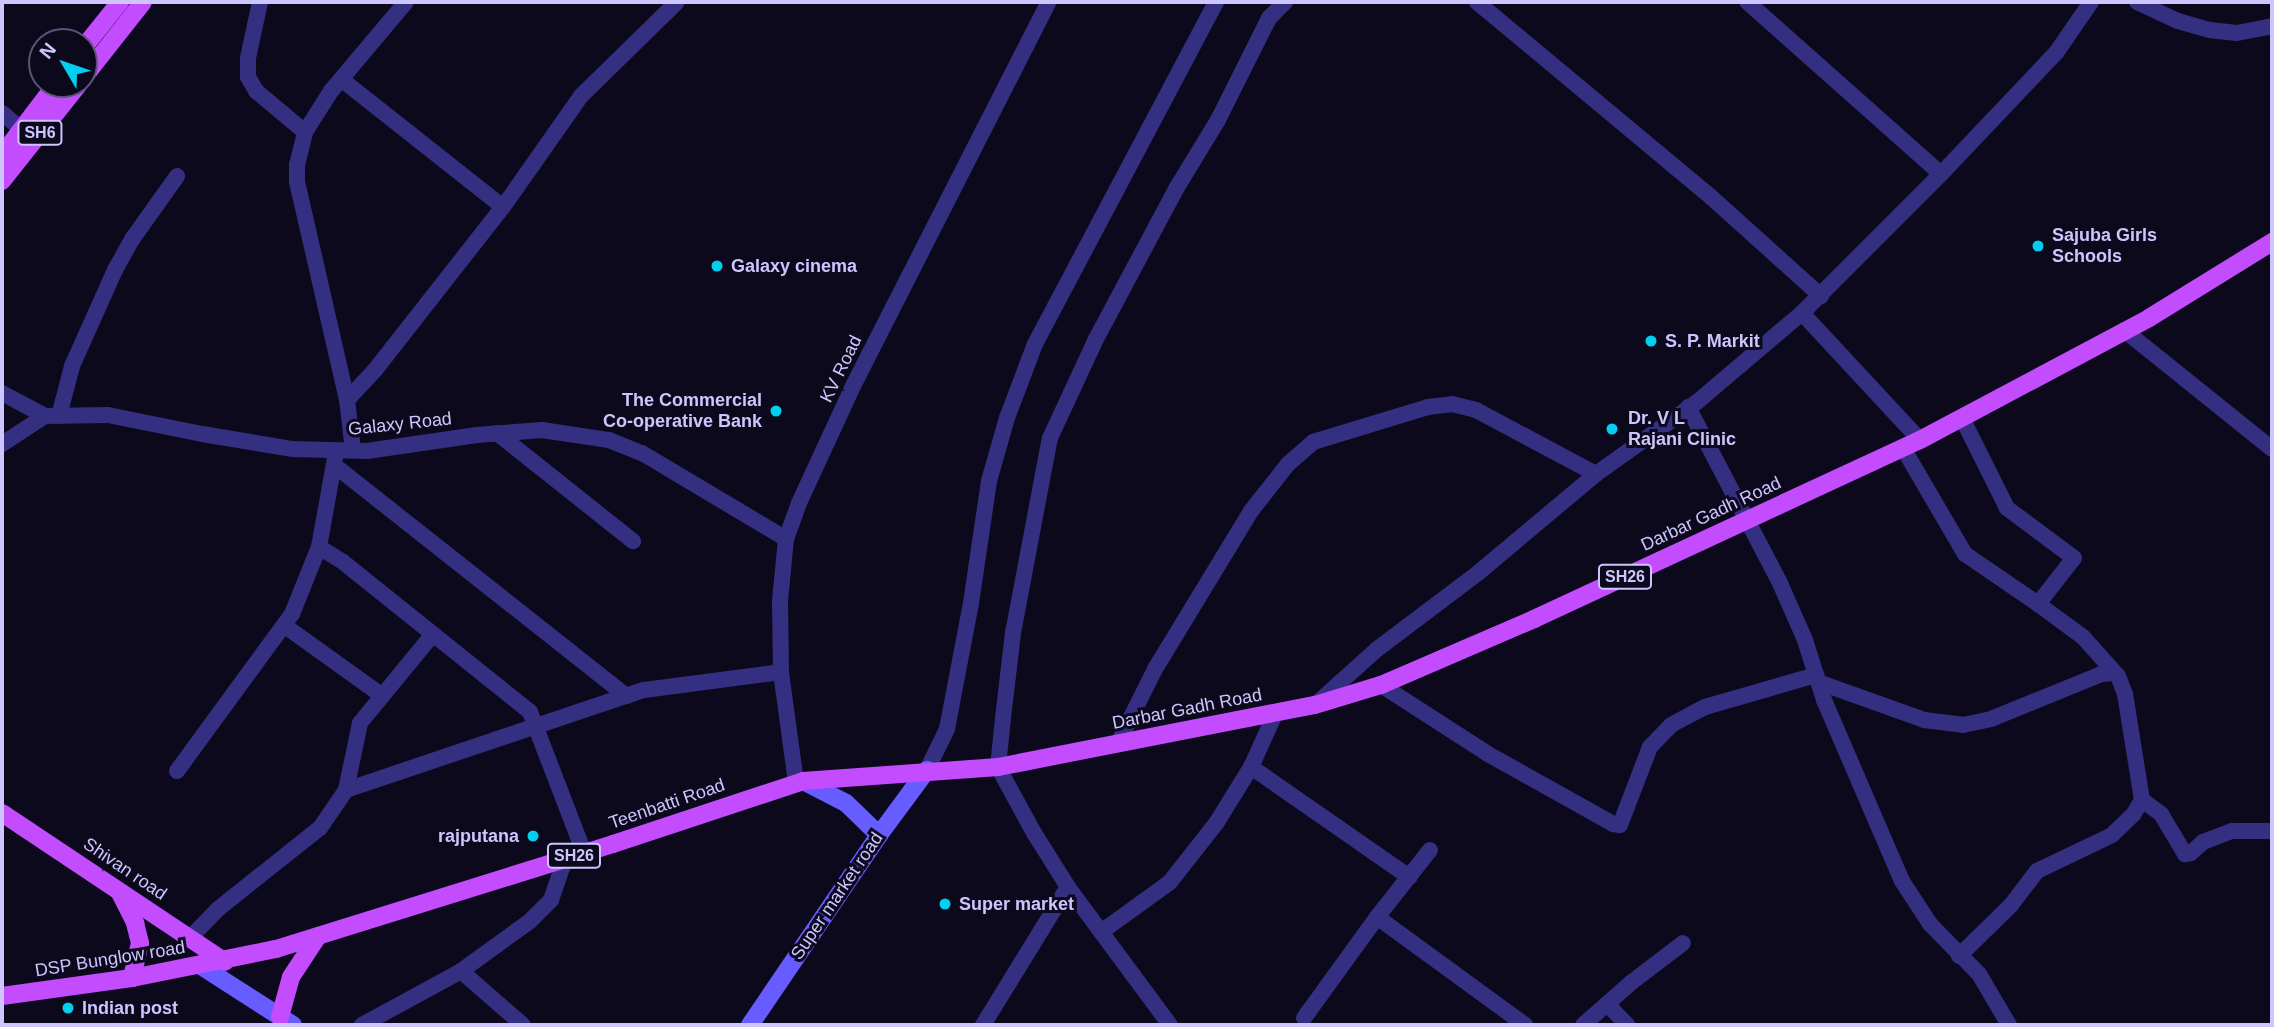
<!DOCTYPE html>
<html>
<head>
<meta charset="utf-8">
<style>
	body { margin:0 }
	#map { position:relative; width:2274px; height:1027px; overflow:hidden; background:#0d091d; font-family:Arial,sans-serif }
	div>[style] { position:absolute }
	.street>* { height:16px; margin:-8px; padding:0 8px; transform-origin:8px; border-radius:8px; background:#352f81 }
	.secondary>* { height:18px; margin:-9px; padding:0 9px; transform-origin:9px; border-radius:9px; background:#665cff }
	.primary>* { height:18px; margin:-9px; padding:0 9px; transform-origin:9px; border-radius:9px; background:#c34cff }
	.dots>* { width:19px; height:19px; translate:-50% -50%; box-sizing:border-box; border:4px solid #0d091d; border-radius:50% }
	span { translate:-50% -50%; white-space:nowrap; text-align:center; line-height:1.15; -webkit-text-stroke:6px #0d091d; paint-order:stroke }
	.shield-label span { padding:2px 5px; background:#0d091d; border:2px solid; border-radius:5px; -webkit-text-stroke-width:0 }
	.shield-label { font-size:16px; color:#cec5ff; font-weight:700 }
	.poi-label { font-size:18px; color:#cec5ff; font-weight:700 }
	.left { translate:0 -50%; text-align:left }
	.right { translate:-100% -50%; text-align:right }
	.street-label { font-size:18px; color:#cec5ff }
	.frame { position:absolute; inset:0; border:4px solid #cec5ff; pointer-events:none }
	.north { position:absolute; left:28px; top:28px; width:70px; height:70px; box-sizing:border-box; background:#0d091d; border:2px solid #5a5477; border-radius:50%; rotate:309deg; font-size:19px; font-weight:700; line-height:28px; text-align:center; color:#cec5ff }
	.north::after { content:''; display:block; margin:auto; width:24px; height:32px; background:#00cff0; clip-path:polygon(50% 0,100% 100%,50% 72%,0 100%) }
</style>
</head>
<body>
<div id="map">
	<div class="street">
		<div style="left:260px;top:2px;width:57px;rotate:102.1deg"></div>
		<div style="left:248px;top:58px;width:19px;rotate:90deg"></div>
		<div style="left:248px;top:77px;width:16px;rotate:60deg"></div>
		<div style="left:256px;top:91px;width:64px;rotate:39.9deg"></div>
		<div style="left:1477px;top:2px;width:305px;rotate:39.8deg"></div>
		<div style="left:1711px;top:197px;width:148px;rotate:42deg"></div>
		<div style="left:2137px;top:2px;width:45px;rotate:24.9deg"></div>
		<div style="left:2178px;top:21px;width:32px;rotate:16deg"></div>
		<div style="left:2209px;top:30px;width:28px;rotate:6deg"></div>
		<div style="left:2237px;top:33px;width:36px;rotate:-11deg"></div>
		<div style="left:341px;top:79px;width:206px;rotate:38.3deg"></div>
		<div style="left:2px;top:113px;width:35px;rotate:40deg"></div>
		<div style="left:1941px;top:174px;width:167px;rotate:-46.5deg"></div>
		<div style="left:2056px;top:53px;width:62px;rotate:-55.5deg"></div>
		<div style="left:1802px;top:313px;width:173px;rotate:47.1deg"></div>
		<div style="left:2124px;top:330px;width:190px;rotate:38.8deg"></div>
		<div style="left:2px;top:393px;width:49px;rotate:28.1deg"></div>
		<div style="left:347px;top:400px;width:41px;rotate:-47deg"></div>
		<div style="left:375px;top:370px;width:207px;rotate:-51.9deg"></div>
		<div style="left:503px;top:207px;width:136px;rotate:-54.9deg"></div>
		<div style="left:581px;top:96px;width:134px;rotate:-44.4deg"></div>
		<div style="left:1688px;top:407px;width:196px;rotate:62.4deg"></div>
		<div style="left:1779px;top:581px;width:64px;rotate:66.2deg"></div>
		<div style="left:1805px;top:640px;width:63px;rotate:72.4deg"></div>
		<div style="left:1824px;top:700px;width:197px;rotate:66.7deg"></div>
		<div style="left:1902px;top:881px;width:51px;rotate:56.9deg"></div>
		<div style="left:1930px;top:924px;width:70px;rotate:45.6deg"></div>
		<div style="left:1979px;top:974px;width:59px;rotate:59.5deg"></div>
		<div style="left:59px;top:416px;width:52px;rotate:-75.4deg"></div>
		<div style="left:72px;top:366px;width:105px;rotate:-65.9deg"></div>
		<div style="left:115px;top:270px;width:37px;rotate:-61deg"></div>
		<div style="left:133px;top:238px;width:76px;rotate:-54.6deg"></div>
		<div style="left:497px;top:433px;width:174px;rotate:38.5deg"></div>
		<div style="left:2px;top:444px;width:51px;rotate:-33.1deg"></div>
		<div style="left:45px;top:416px;width:63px;rotate:-0.9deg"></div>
		<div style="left:108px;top:415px;width:96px;rotate:11.4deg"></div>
		<div style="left:202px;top:434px;width:92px;rotate:9.4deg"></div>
		<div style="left:293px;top:449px;width:74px;rotate:1.5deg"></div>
		<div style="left:367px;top:451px;width:111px;rotate:-8.3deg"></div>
		<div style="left:477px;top:435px;width:65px;rotate:-4.4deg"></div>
		<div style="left:542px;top:430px;width:68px;rotate:8.5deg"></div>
		<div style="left:609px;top:440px;width:35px;rotate:22deg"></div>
		<div style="left:642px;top:453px;width:168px;rotate:30.8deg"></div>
		<div style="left:1903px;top:448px;width:123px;rotate:59.7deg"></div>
		<div style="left:1965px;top:554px;width:88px;rotate:34.4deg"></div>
		<div style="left:2038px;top:604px;width:58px;rotate:-52deg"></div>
		<div style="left:2074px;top:558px;width:84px;rotate:-143.3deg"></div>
		<div style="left:2007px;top:508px;width:101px;rotate:-116.6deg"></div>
		<div style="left:353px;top:450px;width:50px;rotate:-96.8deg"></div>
		<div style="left:347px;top:400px;width:224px;rotate:-102.9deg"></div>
		<div style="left:297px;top:182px;width:17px;rotate:-90deg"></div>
		<div style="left:297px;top:165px;width:34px;rotate:-76deg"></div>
		<div style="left:305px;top:132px;width:49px;rotate:-57.6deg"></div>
		<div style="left:331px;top:91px;width:116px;rotate:-49.9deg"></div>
		<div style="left:334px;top:465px;width:373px;rotate:38.3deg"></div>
		<div style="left:319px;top:547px;width:28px;rotate:32deg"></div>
		<div style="left:343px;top:562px;width:240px;rotate:38.7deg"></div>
		<div style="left:530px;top:712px;width:151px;rotate:69deg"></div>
		<div style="left:285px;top:626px;width:118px;rotate:35.7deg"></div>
		<div style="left:1818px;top:682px;width:113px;rotate:19.7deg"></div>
		<div style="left:1924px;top:720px;width:39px;rotate:7deg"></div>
		<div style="left:1963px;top:725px;width:29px;rotate:-12deg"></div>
		<div style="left:1991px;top:719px;width:119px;rotate:-22.2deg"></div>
		<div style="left:2101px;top:674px;width:12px;rotate:-5deg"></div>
		<div style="left:1381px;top:685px;width:127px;rotate:32.8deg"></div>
		<div style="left:1488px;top:754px;width:143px;rotate:29.2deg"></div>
		<div style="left:1613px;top:824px;width:7px;rotate:8deg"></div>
		<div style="left:1620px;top:825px;width:84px;rotate:-69deg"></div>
		<div style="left:1650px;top:747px;width:30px;rotate:-46deg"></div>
		<div style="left:1671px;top:725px;width:38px;rotate:-28deg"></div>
		<div style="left:1705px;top:707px;width:116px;rotate:-16.1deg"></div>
		<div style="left:1315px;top:705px;width:82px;rotate:-42deg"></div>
		<div style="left:1376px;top:650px;width:128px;rotate:-37deg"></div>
		<div style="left:1478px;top:573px;width:154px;rotate:-40deg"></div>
		<div style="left:1596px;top:474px;width:124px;rotate:-35.5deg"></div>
		<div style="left:1697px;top:402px;width:138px;rotate:-40.3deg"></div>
		<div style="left:1802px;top:313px;width:197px;rotate:-45deg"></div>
		<div style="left:1941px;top:174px;width:259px;rotate:-138.4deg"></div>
		<div style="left:1118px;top:743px;width:83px;rotate:-63.4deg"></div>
		<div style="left:1155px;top:669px;width:185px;rotate:-58.7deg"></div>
		<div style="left:1251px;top:511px;width:60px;rotate:-51.8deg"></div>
		<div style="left:1288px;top:464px;width:33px;rotate:-41deg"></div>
		<div style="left:1313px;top:442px;width:120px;rotate:-16.9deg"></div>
		<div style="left:1428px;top:407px;width:24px;rotate:-7deg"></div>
		<div style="left:1452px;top:404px;width:25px;rotate:14deg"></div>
		<div style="left:1476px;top:410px;width:136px;rotate:28.1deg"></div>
		<div style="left:1251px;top:767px;width:193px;rotate:34.8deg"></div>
		<div style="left:927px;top:770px;width:46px;rotate:-64deg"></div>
		<div style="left:947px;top:729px;width:128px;rotate:-79.2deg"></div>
		<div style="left:971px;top:603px;width:123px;rotate:-81.6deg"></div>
		<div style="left:989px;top:481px;width:66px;rotate:-74.1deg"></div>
		<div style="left:1007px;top:418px;width:79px;rotate:-69.3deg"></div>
		<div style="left:1035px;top:344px;width:387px;rotate:-62.1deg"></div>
		<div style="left:177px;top:771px;width:195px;rotate:-53.8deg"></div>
		<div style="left:292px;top:614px;width:72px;rotate:-68.1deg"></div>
		<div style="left:319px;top:547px;width:90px;rotate:-79.8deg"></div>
		<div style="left:796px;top:782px;width:111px;rotate:-97.8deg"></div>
		<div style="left:781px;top:672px;width:71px;rotate:-90.8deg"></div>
		<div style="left:780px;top:601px;width:62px;rotate:-84.5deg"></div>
		<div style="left:786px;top:539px;width:38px;rotate:-70deg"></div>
		<div style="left:799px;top:503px;width:129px;rotate:-65.2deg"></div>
		<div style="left:853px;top:386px;width:431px;rotate:-63deg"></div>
		<div style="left:346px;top:790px;width:314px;rotate:-18.6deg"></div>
		<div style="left:644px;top:690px;width:138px;rotate:-7.5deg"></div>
		<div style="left:2142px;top:800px;width:24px;rotate:36deg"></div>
		<div style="left:2161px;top:814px;width:47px;rotate:59deg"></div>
		<div style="left:2185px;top:854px;width:6px;rotate:-9deg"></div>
		<div style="left:2191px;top:853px;width:16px;rotate:-43deg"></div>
		<div style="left:2203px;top:842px;width:31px;rotate:-21deg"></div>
		<div style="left:2232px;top:831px;width:40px"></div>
		<div style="left:1430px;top:850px;width:85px;rotate:128.3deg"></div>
		<div style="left:1377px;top:917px;width:183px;rotate:36.1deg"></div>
		<div style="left:1101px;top:932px;width:85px;rotate:-35.9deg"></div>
		<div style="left:1170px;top:882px;width:76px;rotate:-51.9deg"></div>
		<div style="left:1217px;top:822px;width:65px;rotate:-58.3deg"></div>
		<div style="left:1251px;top:767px;width:58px;rotate:-65.6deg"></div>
		<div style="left:190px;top:938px;width:40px;rotate:-46deg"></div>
		<div style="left:218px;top:909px;width:130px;rotate:-38.5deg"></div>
		<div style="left:320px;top:828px;width:46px;rotate:-55.6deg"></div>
		<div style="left:346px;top:790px;width:68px;rotate:-78.2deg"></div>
		<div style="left:360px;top:723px;width:115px;rotate:-50.6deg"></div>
		<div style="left:1959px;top:956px;width:73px;rotate:-44.4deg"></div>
		<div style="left:2011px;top:905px;width:43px;rotate:-52.6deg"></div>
		<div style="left:2037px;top:871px;width:83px;rotate:-25.6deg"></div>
		<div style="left:2112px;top:835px;width:29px;rotate:-44deg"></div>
		<div style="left:2133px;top:815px;width:17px;rotate:-59deg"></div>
		<div style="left:2142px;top:800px;width:107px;rotate:-99.1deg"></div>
		<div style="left:2125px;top:694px;width:19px;rotate:-111deg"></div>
		<div style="left:2118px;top:676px;width:52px;rotate:-131.9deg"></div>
		<div style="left:2083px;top:637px;width:56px;rotate:-143.7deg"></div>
		<div style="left:461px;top:971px;width:82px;rotate:41.1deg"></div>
		<div style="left:1607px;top:1004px;width:29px;rotate:46deg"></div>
		<div style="left:1304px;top:1018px;width:125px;rotate:-54.1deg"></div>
		<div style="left:362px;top:1025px;width:113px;rotate:-28.6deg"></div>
		<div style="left:461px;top:971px;width:85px;rotate:-35.9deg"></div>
		<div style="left:530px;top:921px;width:30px;rotate:-45deg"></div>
		<div style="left:551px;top:900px;width:43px;rotate:-71.1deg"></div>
		<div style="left:983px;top:1025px;width:162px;rotate:-58.4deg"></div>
		<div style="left:1170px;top:1025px;width:172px;rotate:-126.5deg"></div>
		<div style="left:1068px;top:887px;width:64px;rotate:-122.2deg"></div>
		<div style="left:1034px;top:833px;width:75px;rotate:-118.6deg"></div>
		<div style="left:998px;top:767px;width:49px;rotate:-84.2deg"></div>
		<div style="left:1003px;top:718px;width:86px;rotate:-83.3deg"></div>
		<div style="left:1013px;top:633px;width:198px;rotate:-79.3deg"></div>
		<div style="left:1050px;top:438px;width:109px;rotate:-65.1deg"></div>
		<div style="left:1096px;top:339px;width:170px;rotate:-61.9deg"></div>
		<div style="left:1176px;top:189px;width:81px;rotate:-58.7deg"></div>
		<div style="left:1218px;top:120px;width:114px;rotate:-63.4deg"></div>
		<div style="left:1269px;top:18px;width:23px;rotate:-45deg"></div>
		<div style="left:1583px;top:1025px;width:65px;rotate:-41.3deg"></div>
		<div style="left:1632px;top:982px;width:64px;rotate:-37.4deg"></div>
	</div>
	<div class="secondary">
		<div style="left:803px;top:781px;width:48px;rotate:27.1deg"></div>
		<div style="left:846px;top:803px;width:46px;rotate:44.1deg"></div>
		<div style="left:201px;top:966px;width:109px;rotate:32.7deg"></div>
		<div style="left:750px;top:1025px;width:230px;rotate:-55.8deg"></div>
		<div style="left:879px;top:835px;width:81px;rotate:-53.6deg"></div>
	</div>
	<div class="primary">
		<div style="left:84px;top:47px;width:58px;rotate:-51.3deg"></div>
		<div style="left:84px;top:77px;width:95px;rotate:-51.8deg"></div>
		<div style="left:2px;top:155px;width:89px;rotate:-52.7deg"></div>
		<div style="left:2px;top:181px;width:124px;rotate:-51.6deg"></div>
		<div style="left:2px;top:813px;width:268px;rotate:33.7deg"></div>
		<div style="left:120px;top:893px;width:34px;rotate:63deg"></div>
		<div style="left:135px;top:923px;width:21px;rotate:76deg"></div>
		<div style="left:140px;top:943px;width:36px;rotate:103deg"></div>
		<div style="left:2px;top:996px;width:131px;rotate:-7.9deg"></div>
		<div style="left:132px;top:978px;width:147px;rotate:-11.4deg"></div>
		<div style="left:276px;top:949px;width:353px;rotate:-17.3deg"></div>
		<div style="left:613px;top:844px;width:200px;rotate:-18.3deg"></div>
		<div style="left:803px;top:781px;width:196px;rotate:-4.1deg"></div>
		<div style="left:998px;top:767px;width:323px;rotate:-11.1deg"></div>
		<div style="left:1315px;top:705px;width:69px;rotate:-16.9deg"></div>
		<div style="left:1381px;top:685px;width:167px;rotate:-23.3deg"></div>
		<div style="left:1534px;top:619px;width:425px;rotate:-24.9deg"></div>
		<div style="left:1920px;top:440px;width:259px;rotate:-28deg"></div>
		<div style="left:2149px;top:318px;width:145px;rotate:-31.7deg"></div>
		<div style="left:280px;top:1017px;width:41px;rotate:-74.6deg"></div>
		<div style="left:291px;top:977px;width:49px;rotate:-56.6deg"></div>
	</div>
	<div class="dots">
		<div style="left:2038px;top:246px;background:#00cff0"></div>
		<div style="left:717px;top:266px;background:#00cff0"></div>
		<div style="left:1651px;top:341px;background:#00cff0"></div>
		<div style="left:776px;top:411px;background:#00cff0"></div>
		<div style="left:1612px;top:429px;background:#00cff0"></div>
		<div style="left:533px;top:836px;background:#00cff0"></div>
		<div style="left:945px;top:904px;background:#00cff0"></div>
		<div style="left:68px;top:1008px;background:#00cff0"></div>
	</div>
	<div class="shield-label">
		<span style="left:40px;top:133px">SH6</span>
		<span style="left:1625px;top:577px">SH26</span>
		<span style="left:574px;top:856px">SH26</span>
	</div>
	<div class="poi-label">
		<span class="left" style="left:2052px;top:246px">Sajuba Girls<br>Schools</span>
		<span class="left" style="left:731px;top:266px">Galaxy cinema</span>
		<span class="left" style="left:1665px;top:341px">S. P. Markit</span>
		<span class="right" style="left:762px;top:411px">The Commercial<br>Co-operative Bank</span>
		<span class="left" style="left:1628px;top:429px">Dr. V L<br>Rajani Clinic</span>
		<span class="right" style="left:519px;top:836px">rajputana</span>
		<span class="left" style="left:959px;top:904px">Super market</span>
		<span class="left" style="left:82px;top:1008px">Indian post</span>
	</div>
	<div class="street-label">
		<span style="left:841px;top:369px;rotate:-64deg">KV Road</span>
		<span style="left:400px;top:424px;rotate:-6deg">Galaxy Road</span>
		<span style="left:1711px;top:514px;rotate:-25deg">Darbar Gadh Road</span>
		<span style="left:1187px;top:709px;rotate:-11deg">Darbar Gadh Road</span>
		<span style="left:667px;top:804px;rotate:-19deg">Teenbatti Road</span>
		<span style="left:125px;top:869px;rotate:34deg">Shivan road</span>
		<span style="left:837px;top:896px;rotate:-56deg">Super market road</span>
		<span style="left:110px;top:959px;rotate:-9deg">DSP Bunglow road</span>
	</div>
	<div class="frame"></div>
	<div class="north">N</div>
</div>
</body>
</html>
